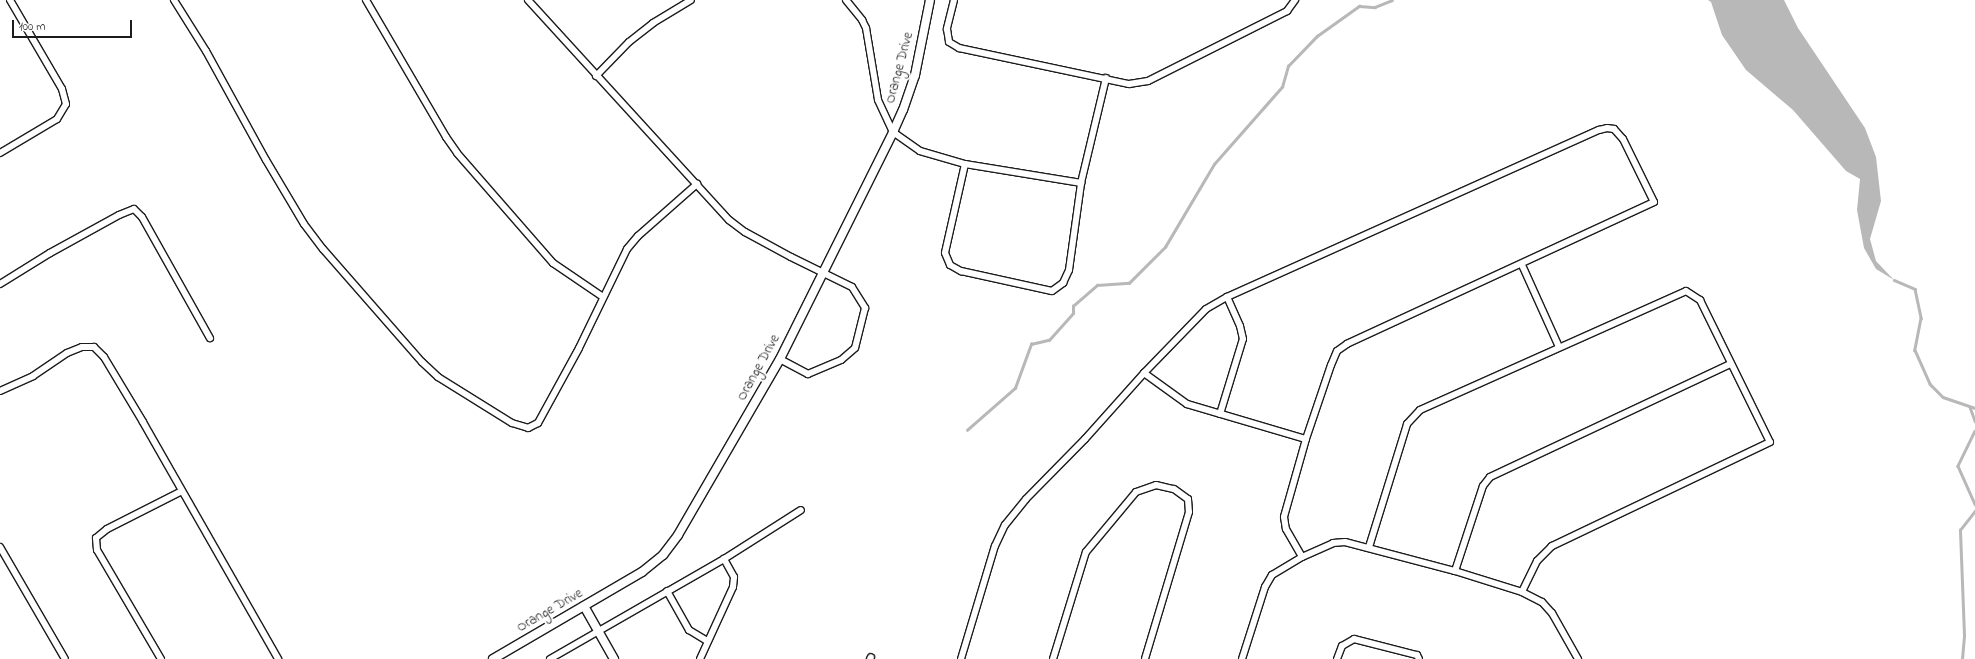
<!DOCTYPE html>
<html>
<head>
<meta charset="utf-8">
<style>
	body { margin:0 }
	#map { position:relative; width:1975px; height:659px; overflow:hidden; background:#fff; font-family:"Indie Flower",sans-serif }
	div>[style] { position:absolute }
	.water>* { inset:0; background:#b8b8b8 }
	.stream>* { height:2.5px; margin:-1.25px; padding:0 1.25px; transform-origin:1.25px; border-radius:1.25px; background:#b8b8b8 }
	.roads { filter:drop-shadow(1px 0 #1c1c1c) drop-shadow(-1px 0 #1c1c1c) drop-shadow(0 1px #1c1c1c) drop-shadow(0 -1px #1c1c1c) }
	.minor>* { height:6px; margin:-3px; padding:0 3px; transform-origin:3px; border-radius:3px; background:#fff }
	.tertiary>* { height:8px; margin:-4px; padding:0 4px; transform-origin:4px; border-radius:4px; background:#fff }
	span { translate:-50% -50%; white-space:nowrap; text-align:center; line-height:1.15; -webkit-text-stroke:4px #fff; paint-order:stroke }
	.street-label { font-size:14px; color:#1c1c1c }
	.scale { position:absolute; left:12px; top:20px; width:120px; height:18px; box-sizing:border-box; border:2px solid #1c1c1c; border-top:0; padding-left:5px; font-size:12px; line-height:14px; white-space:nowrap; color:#1c1c1c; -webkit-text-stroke:3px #fff; paint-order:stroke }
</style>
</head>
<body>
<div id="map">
	<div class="water">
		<div style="clip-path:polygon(1708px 0,1784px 0,1798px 28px,1865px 128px,1876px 157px,1881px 201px,1870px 239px,1876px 261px,1894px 280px,1876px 269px,1864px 248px,1857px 210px,1860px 179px,1846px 171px,1793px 110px,1746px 70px,1722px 35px,1711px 2px)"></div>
	</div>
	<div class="stream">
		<div style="left:1894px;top:280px;width:23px;rotate:23deg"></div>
		<div style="left:1915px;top:289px;width:30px;rotate:78deg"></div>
		<div style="left:1921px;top:318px;width:33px;rotate:101deg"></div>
		<div style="left:1915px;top:350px;width:37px;rotate:66deg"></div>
		<div style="left:1930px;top:384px;width:18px;rotate:45deg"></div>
		<div style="left:1943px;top:397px;width:34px;rotate:19deg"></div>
		<div style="left:1970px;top:407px;width:15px;rotate:70deg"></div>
		<div style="left:967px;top:430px;width:64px;rotate:-41.2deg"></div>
		<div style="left:1015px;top:388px;width:47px;rotate:-70deg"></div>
		<div style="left:1031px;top:344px;width:18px;rotate:-13deg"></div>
		<div style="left:1049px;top:340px;width:36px;rotate:-48deg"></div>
		<div style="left:1073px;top:313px;width:7px;rotate:-90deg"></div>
		<div style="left:1073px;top:306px;width:32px;rotate:-41deg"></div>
		<div style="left:1097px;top:285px;width:32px;rotate:-4deg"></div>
		<div style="left:1129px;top:283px;width:51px;rotate:-45deg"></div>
		<div style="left:1165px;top:247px;width:96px;rotate:-59.4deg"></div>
		<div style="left:1214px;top:164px;width:103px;rotate:-48.6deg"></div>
		<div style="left:1282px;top:87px;width:22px;rotate:-74deg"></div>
		<div style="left:1288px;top:66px;width:42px;rotate:-46deg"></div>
		<div style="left:1317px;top:36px;width:52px;rotate:-35.5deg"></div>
		<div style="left:1359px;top:6px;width:16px;rotate:4deg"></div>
		<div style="left:1375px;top:7px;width:18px;rotate:-22deg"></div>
		<div style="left:1975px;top:431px;width:39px;rotate:116deg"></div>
		<div style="left:1958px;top:466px;width:42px;rotate:65.9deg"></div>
		<div style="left:1962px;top:659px;width:24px;rotate:-85deg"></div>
		<div style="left:1964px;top:635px;width:105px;rotate:-92.2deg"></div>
		<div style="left:1960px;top:530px;width:24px;rotate:-52deg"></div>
	</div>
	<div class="roads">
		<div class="minor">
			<div style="left:174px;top:0;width:60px;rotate:57.9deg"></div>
			<div style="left:206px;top:51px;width:124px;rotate:61.2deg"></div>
			<div style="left:266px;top:160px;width:74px;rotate:59.3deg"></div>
			<div style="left:304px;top:224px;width:31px;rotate:53deg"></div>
			<div style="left:323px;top:249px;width:150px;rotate:48.8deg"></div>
			<div style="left:422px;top:362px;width:22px;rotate:43deg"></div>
			<div style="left:438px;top:377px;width:87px;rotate:31.9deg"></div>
			<div style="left:512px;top:423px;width:17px;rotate:17deg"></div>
			<div style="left:528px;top:428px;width:11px;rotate:-27deg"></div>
			<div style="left:538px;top:423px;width:85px;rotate:-61.3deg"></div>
			<div style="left:579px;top:348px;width:110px;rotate:-64.1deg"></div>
			<div style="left:627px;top:249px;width:17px;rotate:-50deg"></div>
			<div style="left:638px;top:236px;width:79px;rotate:-41.4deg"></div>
			<div style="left:366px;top:0;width:159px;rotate:59.7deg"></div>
			<div style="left:446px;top:137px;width:19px;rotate:55deg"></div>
			<div style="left:457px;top:153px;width:146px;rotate:48.9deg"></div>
			<div style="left:553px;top:263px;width:60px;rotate:34.2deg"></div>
			<div style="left:528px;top:0;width:298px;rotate:47.6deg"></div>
			<div style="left:729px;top:220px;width:20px;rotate:37deg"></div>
			<div style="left:745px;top:232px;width:52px;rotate:28.5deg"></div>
			<div style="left:791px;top:257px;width:68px;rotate:26.2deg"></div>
			<div style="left:852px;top:287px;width:25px;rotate:58deg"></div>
			<div style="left:865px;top:308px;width:41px;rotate:104deg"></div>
			<div style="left:855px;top:348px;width:18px;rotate:139deg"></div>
			<div style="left:841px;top:360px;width:36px;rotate:157deg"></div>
			<div style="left:808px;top:374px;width:32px;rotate:-152deg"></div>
			<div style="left:846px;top:0;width:26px;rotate:51deg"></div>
			<div style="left:862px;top:20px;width:9px;rotate:63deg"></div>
			<div style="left:866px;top:28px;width:73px;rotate:80.5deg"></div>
			<div style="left:878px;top:100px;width:35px;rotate:65deg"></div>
			<div style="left:893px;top:132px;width:33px;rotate:35deg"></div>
			<div style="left:920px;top:151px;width:47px;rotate:16.1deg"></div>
			<div style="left:965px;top:164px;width:118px;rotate:9.3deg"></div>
			<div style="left:954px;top:0;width:30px;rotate:104deg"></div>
			<div style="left:947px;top:29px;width:13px;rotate:81deg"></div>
			<div style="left:949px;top:42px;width:12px;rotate:31deg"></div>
			<div style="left:959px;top:48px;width:174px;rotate:12deg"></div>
			<div style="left:1129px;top:84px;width:19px;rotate:-9deg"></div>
			<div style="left:1148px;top:81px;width:156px;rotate:-26.7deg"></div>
			<div style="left:1287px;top:11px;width:14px;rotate:-54deg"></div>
			<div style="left:596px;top:76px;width:47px;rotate:-45.9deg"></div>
			<div style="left:629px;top:42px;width:31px;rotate:-38deg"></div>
			<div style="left:653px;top:23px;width:44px;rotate:-31.2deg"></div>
			<div style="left:0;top:153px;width:66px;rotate:-30.8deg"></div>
			<div style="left:57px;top:119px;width:17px;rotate:-59deg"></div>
			<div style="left:66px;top:104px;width:16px;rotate:-105deg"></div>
			<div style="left:62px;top:89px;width:103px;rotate:-120.3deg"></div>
			<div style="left:965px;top:164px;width:91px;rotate:102.7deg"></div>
			<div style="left:945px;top:253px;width:13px;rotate:67deg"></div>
			<div style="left:950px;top:265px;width:13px;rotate:29deg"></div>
			<div style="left:961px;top:271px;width:93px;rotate:12.4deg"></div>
			<div style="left:1052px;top:291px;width:14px;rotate:-36deg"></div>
			<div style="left:1063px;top:283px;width:14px;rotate:-65deg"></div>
			<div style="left:1069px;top:270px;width:88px;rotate:-82.1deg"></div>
			<div style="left:1081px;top:183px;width:108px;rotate:-76.6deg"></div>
			<div style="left:1522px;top:265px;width:90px;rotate:65.7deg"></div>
			<div style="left:0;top:284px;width:59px;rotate:-31.8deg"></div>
			<div style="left:50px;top:253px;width:79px;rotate:-28.8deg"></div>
			<div style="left:119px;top:215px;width:16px;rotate:-22deg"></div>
			<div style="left:134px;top:209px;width:11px;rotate:45deg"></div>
			<div style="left:142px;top:217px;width:139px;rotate:60.7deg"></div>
			<div style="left:1144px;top:373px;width:53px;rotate:35.8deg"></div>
			<div style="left:1187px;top:404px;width:124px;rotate:16.4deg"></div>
			<div style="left:0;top:391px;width:36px;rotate:-24deg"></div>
			<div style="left:33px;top:376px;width:41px;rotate:-34.1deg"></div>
			<div style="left:67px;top:353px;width:16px;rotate:-22deg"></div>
			<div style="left:82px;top:347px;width:12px"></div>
			<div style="left:94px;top:347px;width:14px;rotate:45deg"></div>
			<div style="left:104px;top:357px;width:76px;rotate:59deg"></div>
			<div style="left:143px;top:422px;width:273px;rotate:60.3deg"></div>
			<div style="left:1220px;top:414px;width:78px;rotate:-73deg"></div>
			<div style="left:1243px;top:339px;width:13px;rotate:-103deg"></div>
			<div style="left:1240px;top:326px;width:32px;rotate:-114deg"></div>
			<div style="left:0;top:547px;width:129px;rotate:59.9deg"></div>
			<div style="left:1369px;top:547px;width:129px;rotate:-72.8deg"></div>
			<div style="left:1407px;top:424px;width:19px;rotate:-47deg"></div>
			<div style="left:1420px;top:410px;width:291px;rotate:-24.1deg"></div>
			<div style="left:1686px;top:291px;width:17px;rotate:33deg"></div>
			<div style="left:1700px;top:300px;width:158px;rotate:63.8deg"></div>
			<div style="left:1770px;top:442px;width:242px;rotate:154.5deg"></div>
			<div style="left:1552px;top:546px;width:21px;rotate:135deg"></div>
			<div style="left:1537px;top:561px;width:34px;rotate:116deg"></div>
			<div style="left:1455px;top:571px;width:89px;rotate:-71.8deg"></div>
			<div style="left:1483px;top:486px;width:11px;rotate:-52deg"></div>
			<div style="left:1490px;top:477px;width:265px;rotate:-25.2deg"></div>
			<div style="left:667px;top:591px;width:45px;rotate:60.6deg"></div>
			<div style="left:689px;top:630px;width:21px;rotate:31deg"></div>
			<div style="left:161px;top:659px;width:126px;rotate:-120.4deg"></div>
			<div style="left:97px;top:550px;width:12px;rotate:-95deg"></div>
			<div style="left:96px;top:538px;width:14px;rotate:-39deg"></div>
			<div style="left:107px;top:529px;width:84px;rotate:-26.9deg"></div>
			<div style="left:550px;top:659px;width:201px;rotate:-29.9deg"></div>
			<div style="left:724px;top:559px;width:91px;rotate:-32.5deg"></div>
			<div style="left:700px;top:659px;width:79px;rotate:-65.4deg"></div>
			<div style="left:733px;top:587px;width:10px;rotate:-84deg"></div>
			<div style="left:734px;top:577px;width:21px;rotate:-119deg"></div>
			<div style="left:870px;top:659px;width:2px;rotate:-63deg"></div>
			<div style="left:961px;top:659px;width:118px;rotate:-73.3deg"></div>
			<div style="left:995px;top:546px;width:23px;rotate:-65deg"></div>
			<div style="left:1005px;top:525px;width:33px;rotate:-51deg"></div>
			<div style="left:1026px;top:499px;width:84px;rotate:-45.5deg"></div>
			<div style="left:1085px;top:439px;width:89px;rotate:-48.2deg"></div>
			<div style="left:1144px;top:373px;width:89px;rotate:-45.9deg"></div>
			<div style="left:1206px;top:309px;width:24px;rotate:-30deg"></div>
			<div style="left:1227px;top:297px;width:408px;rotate:-24.2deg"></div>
			<div style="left:1599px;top:130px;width:8px;rotate:-14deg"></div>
			<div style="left:1607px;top:128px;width:7px;rotate:8deg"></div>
			<div style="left:1614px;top:129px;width:13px;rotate:48deg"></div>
			<div style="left:1623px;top:139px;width:70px;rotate:63.8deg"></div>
			<div style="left:1654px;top:202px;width:338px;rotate:155.2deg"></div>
			<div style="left:1347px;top:344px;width:12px;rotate:145deg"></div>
			<div style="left:1337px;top:351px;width:15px;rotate:113deg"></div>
			<div style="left:1331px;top:365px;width:78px;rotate:108.7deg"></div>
			<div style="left:1306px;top:439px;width:81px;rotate:105.8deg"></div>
			<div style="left:1284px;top:517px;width:12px;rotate:81deg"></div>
			<div style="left:1286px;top:529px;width:32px;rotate:60deg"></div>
			<div style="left:1053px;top:659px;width:112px;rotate:-72.9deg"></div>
			<div style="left:1086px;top:552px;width:78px;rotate:-50.2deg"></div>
			<div style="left:1136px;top:492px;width:21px;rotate:-19deg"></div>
			<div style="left:1156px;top:485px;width:18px;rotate:13deg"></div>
			<div style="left:1174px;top:489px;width:17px;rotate:36deg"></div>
			<div style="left:1188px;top:499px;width:13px;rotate:86deg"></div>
			<div style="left:1189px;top:512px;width:153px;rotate:106.7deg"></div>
			<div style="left:1242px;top:659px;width:76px;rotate:-72.3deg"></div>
			<div style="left:1265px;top:587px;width:14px;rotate:-60deg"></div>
			<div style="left:1272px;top:575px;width:35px;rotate:-31deg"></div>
			<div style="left:1302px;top:557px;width:34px;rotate:-24deg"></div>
			<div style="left:1333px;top:543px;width:12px;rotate:-5deg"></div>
			<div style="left:1345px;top:542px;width:114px;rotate:14.8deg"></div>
			<div style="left:1455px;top:571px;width:70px;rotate:17.4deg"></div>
			<div style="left:1522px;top:592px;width:22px;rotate:27deg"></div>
			<div style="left:1542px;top:602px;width:15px;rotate:48deg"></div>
			<div style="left:1552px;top:613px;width:53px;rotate:60.5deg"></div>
			<div style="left:1337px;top:659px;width:14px;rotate:-69deg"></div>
			<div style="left:1342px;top:646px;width:14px;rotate:-30deg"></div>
			<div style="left:1354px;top:639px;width:65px;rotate:14.3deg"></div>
			<div style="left:1417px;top:655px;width:4px;rotate:63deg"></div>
		</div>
		<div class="tertiary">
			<div style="left:584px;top:606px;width:61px;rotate:60.5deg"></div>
			<div style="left:493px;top:659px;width:173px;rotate:-30.3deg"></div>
			<div style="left:642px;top:572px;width:27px;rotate:-39deg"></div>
			<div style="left:663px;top:555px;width:25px;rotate:-53deg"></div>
			<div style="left:678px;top:535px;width:203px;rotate:-59.9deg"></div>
			<div style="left:780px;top:359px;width:254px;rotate:-63.5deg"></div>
			<div style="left:893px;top:132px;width:24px;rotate:-66deg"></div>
			<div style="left:903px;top:110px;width:37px;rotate:-71deg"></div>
			<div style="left:915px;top:75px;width:76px;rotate:-78.7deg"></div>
		</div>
	</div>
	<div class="street-label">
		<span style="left:900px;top:68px;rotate:-75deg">Orange Drive</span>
		<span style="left:759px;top:368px;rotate:-61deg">Orange Drive</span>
		<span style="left:550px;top:611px;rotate:-30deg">Orange Drive</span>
	</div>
	<div class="scale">100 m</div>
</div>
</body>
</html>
